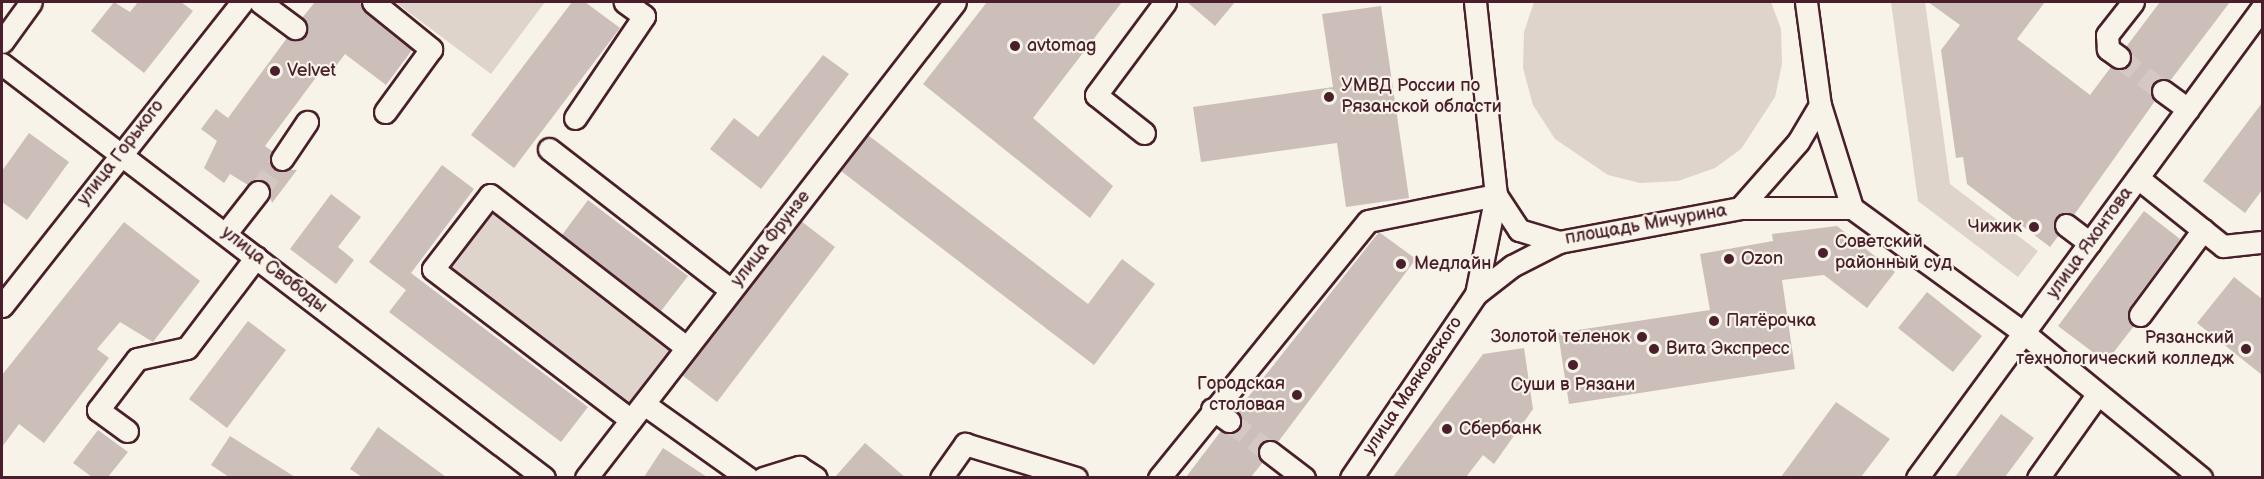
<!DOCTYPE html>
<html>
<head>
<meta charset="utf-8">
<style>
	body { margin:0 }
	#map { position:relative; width:2264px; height:479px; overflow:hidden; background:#f7f3e8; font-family:"Balsamiq Sans",sans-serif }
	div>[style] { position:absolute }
	.green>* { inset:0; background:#ded4cc }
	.building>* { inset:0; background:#ccbfb9 }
	.minor-tunnel>* { height:21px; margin-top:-10.5px; transform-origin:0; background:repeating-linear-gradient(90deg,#d4c9c2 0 21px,transparent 0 31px) }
	.roads { filter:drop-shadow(2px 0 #4a1f2b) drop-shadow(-2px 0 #4a1f2b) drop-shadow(0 2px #4a1f2b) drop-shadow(0 -2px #4a1f2b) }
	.minor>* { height:21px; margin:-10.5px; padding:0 10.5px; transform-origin:10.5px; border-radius:10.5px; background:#f7f3e8 }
	.dots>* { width:16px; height:16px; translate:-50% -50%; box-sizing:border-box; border:3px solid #f7f3e8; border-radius:50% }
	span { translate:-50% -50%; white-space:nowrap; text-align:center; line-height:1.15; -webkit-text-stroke:4.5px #f7f3e8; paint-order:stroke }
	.poi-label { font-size:18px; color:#4a1f2b }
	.left { translate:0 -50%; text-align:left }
	.right { translate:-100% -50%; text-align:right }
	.street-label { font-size:18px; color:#4a1f2b }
	.frame { position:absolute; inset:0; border:3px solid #4a1f2b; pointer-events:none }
</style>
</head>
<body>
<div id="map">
	<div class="green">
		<div style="clip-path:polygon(395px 2px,545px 2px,491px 74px)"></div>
		<div style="clip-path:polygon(1534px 2px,1771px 2px,1781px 29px,1782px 64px,1775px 97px,1741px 149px,1715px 168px,1678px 181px,1640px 183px,1608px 175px,1555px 139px,1533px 105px,1523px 68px,1524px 32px)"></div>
		<div style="clip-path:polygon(1891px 2px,1925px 2px,1950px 184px,2038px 251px,2018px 277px,1918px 201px)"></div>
		<div style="clip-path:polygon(490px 202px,675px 346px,624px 412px,439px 268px)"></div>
	</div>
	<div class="building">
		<div style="clip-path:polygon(114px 2px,130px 12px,138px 2px,181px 2px,193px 11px,144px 73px,91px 31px)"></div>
		<div style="clip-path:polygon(315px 2px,360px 2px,365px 12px,412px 50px,386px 85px,345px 54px,333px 70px,326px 64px,265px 146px,272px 151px,274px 169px,297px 170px,272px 203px,265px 182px,248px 185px,230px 174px,224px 183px,204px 168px,217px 141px,201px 129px,216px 109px,228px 118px,287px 38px,305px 36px,302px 18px)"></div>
		<div style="clip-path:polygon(572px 2px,585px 2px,620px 28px,514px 168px,471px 135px)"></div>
		<div style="clip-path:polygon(987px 2px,1122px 2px,1033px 118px,1113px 186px,1090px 218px,923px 84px)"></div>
		<div style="clip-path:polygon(1187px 2px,1235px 2px,1215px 26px)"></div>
		<div style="clip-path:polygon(1928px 2px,2045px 2px,2017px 39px,2090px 95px,2111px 67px,2129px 65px,2126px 47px,2160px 2px,2230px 2px,2170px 81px,2153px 83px,2155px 101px,2074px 215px,2056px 218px,2059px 235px,2050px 247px,1967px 184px,1963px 157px,1956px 158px,1941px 50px,1960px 25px)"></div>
		<div style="clip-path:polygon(1381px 6px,1409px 198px,1346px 207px,1337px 143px,1201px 162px,1193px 107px,1333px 87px,1322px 14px)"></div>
		<div style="clip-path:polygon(823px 55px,849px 74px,761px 189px,710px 149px,734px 118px,758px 137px)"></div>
		<div style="clip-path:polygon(2262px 103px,2262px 190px,2245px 213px,2203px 181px)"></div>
		<div style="clip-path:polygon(29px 133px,69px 162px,27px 220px,2px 202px,2px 171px)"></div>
		<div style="clip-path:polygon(868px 135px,1088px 304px,1122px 259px,1155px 284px,1094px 365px,841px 171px)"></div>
		<div style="clip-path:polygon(442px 165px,474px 189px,411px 273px,588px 407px,561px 442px,389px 312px,406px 290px,369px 262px)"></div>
		<div style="clip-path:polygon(331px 194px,361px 217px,338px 247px,354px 260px,336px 284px,290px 249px)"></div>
		<div style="clip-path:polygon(588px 200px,688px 276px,661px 311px,562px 235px)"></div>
		<div style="clip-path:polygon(2144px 211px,2180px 239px,2130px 307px,2134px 326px,2106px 362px,2058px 326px)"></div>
		<div style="clip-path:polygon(801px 221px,835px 247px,717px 402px,682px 375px)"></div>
		<div style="clip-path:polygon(124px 222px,200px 281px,153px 342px,120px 322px,97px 349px,109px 358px,44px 443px,19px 424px,2px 447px,2px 375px)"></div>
		<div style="clip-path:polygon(1837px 226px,1895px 272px,1867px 308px,1824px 275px,1782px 280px,1795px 369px,1569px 404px,1558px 333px,1710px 310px,1700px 254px,1773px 241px,1772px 234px)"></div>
		<div style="clip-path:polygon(1379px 232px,1416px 259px,1278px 442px,1260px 445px,1263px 462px,1251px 477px,1186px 477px,1221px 431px,1239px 429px,1237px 411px)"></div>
		<div style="clip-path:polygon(2234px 277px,2262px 299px,2262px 375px,2197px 323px)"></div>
		<div style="clip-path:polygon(1927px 292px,1982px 336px,1953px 372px,1898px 328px)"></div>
		<div style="clip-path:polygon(248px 321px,286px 350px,227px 428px,189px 399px)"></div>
		<div style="clip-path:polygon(1524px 348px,1533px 409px,1494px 464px,1483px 455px,1466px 477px,1393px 477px,1483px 354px)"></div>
		<div style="clip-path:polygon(1836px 402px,1890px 439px,1861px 477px,1781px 477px)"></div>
		<div style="clip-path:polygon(2001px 414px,2034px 438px,2005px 477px,1955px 477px)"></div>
		<div style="clip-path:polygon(378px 427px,446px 477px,362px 477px,350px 469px)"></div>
		<div style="clip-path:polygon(98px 430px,128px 452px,108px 477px,92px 477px,73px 463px)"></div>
		<div style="clip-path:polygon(230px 436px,295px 477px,229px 477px,211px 465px)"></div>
		<div style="clip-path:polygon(865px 443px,905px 477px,835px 477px)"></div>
		<div style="clip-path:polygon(663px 448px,707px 477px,644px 477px)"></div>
	</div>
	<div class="minor-tunnel">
		<div style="left:2119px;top:57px;width:56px;rotate:37.7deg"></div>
		<div style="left:258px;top:192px;width:41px;rotate:-54deg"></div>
		<div style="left:1229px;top:421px;width:51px;rotate:37.1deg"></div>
	</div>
	<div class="roads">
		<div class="minor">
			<div style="left:260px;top:2px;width:44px;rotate:36.6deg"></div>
			<div style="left:373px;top:2px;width:75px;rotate:39deg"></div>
			<div style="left:431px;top:49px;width:78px;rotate:126.1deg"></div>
			<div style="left:1475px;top:2px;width:194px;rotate:83.8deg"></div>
			<div style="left:1496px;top:195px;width:42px;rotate:56.7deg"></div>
			<div style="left:1519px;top:230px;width:42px;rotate:16.7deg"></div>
			<div style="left:1559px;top:242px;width:184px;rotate:-10.6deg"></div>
			<div style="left:1740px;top:208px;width:112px"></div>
			<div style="left:1806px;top:2px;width:104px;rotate:82.3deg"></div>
			<div style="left:1820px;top:105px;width:108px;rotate:72.7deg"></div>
			<div style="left:1852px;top:208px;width:213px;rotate:36deg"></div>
			<div style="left:2024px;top:333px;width:229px;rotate:39.3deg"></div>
			<div style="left:2px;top:42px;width:49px;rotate:-54.1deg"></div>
			<div style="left:2119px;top:57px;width:14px;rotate:-144deg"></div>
			<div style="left:2108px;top:49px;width:14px;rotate:-94deg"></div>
			<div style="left:2107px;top:35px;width:42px;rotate:-51.8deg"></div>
			<div style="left:2px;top:64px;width:682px;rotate:37.37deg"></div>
			<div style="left:2163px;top:91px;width:31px;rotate:36deg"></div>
			<div style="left:575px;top:118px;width:123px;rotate:-55.9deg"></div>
			<div style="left:644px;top:16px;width:24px;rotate:-144deg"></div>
			<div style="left:1144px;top:133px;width:61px;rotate:-141.6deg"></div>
			<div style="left:1096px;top:95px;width:116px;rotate:-53.4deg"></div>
			<div style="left:549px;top:149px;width:230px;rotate:37.8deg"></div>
			<div style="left:282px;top:159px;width:45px;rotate:-56deg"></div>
			<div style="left:2138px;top:178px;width:109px;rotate:38.7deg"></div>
			<div style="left:2223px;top:246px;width:39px;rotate:-6deg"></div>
			<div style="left:1740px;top:208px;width:88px;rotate:-48.7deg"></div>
			<div style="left:1798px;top:142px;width:43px;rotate:-59.3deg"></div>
			<div style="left:2066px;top:225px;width:30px;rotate:37deg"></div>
			<div style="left:226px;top:233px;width:52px;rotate:-52deg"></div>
			<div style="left:1476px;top:294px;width:46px;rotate:-37.9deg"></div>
			<div style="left:1512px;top:266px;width:53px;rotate:-27.1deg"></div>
			<div style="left:2px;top:306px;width:387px;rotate:-51.7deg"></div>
			<div style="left:2140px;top:315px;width:106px;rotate:-53.5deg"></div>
			<div style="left:644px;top:404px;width:128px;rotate:35.4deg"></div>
			<div style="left:1212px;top:409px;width:21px;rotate:35deg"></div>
			<div style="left:631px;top:420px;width:249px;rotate:-142.7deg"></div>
			<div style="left:433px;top:269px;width:93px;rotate:-52.4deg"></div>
			<div style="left:490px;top:195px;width:249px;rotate:37.8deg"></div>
			<div style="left:127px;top:431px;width:36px;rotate:-144deg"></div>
			<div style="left:98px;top:410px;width:64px;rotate:-52.6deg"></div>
			<div style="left:137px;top:359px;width:51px;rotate:-12.4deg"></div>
			<div style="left:187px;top:348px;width:114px;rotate:-52.8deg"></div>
			<div style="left:1270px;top:452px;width:43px;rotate:37.4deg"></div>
			<div style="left:586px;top:478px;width:602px;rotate:-52.22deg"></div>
			<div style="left:763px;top:478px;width:38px;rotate:-17deg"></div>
			<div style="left:799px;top:467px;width:20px;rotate:33deg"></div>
			<div style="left:941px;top:478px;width:42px;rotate:-54.8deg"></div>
			<div style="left:965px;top:444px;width:116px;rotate:17deg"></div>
			<div style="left:1159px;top:478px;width:331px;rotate:-50.9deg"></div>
			<div style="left:1368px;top:221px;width:131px;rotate:-11.5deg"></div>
			<div style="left:1351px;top:478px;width:222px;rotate:-55.8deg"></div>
			<div style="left:1476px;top:294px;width:101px;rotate:-78.6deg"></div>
			<div style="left:1917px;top:478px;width:583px;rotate:-53.72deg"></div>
			<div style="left:2038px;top:478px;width:102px;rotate:-54.6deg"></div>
		</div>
	</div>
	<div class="dots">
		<div style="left:1015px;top:46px;background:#4a1f2b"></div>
		<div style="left:275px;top:71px;background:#4a1f2b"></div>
		<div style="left:1329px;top:97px;background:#4a1f2b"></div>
		<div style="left:2034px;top:227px;background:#4a1f2b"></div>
		<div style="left:1823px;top:253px;background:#4a1f2b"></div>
		<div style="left:1729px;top:259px;background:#4a1f2b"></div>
		<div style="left:1401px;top:264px;background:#4a1f2b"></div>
		<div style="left:1714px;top:321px;background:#4a1f2b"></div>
		<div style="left:1642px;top:337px;background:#4a1f2b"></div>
		<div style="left:1654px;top:349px;background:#4a1f2b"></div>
		<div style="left:2246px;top:349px;background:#4a1f2b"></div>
		<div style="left:1573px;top:365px;background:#4a1f2b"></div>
		<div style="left:1297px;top:395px;background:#4a1f2b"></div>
		<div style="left:1447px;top:429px;background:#4a1f2b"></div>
	</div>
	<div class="poi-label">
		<span class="left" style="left:1027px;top:46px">avtomag</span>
		<span class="left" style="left:287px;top:71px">Velvet</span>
		<span class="left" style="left:1341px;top:97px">УМВД России по<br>Рязанской области</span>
		<span class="right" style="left:2022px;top:227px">Чижик</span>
		<span class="left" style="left:1835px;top:253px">Советский<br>районный суд</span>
		<span class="left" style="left:1741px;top:259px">Ozon</span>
		<span class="left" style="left:1414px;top:264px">Медлайн</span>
		<span class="left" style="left:1726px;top:321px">Пятёрочка</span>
		<span class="right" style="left:1630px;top:337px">Золотой теленок</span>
		<span class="right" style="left:2234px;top:349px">Рязанский<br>технологический колледж</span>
		<span class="left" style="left:1666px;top:349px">Вита Экспресс</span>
		<span class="right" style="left:1285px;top:395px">Городская<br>столовая</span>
		<span style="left:1573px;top:385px">Суши в Рязани</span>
		<span class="left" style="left:1459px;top:429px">Сбербанк</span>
	</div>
	<div class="street-label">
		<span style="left:121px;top:153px;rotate:-52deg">улица Горького</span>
		<span style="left:1646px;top:225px;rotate:-10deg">площадь Мичурина</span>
		<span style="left:771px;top:239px;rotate:-52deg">улица Фрунзе</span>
		<span style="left:2090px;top:243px;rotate:-54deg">улица Яхонтова</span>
		<span style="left:274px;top:270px;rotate:38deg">улица Свободы</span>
		<span style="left:1413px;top:386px;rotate:-56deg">улица Маяковского</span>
	</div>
	<div class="frame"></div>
</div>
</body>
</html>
